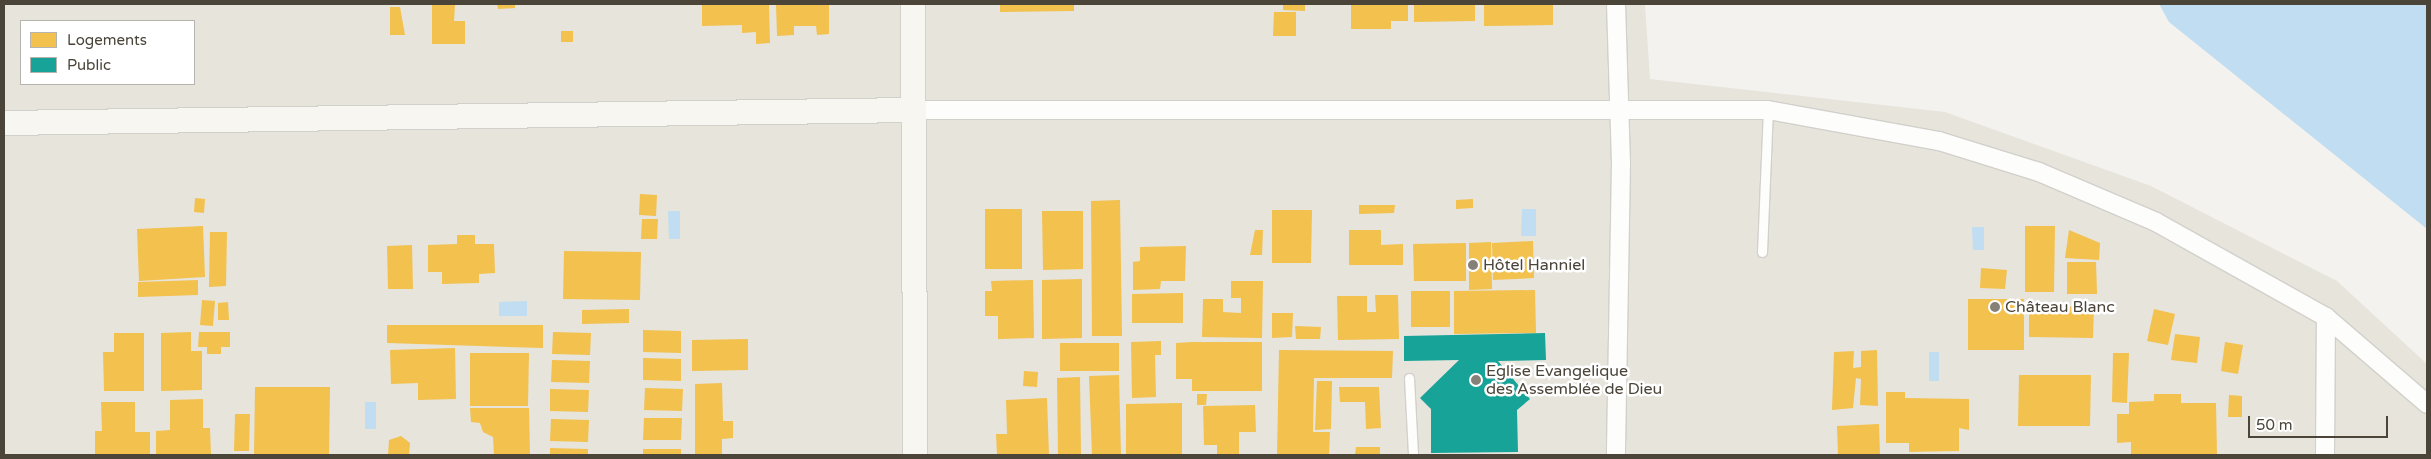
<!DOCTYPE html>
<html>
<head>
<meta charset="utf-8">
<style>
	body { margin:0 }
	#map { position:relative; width:2431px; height:459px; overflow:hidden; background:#f4f2ee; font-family:"Varela Round",sans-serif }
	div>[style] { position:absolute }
	.residential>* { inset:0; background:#e7e4dc }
	.water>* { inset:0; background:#c0ddf1 }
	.homes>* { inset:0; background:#f2c14e }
	.public>* { inset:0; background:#17a398 }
	.roads { filter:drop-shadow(1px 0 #d2d0cb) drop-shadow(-1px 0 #d2d0cb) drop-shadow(0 1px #d2d0cb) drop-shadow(0 -1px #d2d0cb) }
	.lane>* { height:9px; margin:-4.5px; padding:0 4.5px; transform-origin:4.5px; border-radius:4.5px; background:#fdfdfc }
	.street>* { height:18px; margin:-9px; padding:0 9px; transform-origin:9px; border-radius:9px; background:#fdfdfc }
	.secondary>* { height:24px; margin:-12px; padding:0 12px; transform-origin:12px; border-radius:12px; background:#f7f6f1 }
	.dots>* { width:14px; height:14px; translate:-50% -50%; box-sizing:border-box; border:2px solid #fff; border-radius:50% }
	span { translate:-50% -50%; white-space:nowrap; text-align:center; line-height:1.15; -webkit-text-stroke:5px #fff; paint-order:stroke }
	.poi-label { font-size:16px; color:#4b4439 }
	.left { translate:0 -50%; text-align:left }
	.frame { position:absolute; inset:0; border:5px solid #4b4439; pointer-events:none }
	.legend { position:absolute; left:20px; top:20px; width:175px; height:65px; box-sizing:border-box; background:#fff; border:1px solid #b7b4b0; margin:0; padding:6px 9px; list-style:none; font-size:15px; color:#4b4439 }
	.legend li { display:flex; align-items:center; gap:10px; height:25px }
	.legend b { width:25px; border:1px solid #b7b4b0 }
	.scale { position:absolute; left:2248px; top:416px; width:140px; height:22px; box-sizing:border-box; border:2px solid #4b4439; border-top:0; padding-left:6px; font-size:15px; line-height:18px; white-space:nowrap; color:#4b4439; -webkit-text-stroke:4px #fff; paint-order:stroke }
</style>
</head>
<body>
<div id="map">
	<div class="residential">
		<div style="clip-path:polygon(evenodd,4px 4px,1645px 4px,1650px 79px,1945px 112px,2151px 186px,2337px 281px,2427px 364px,2427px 455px,4px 455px,4px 4px,21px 21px,194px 21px,194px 84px,21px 84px,21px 21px)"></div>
	</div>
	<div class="water">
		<div style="clip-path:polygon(2159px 4px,2427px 4px,2427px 229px,2169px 22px)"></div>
		<div style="clip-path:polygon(1522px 209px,1536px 209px,1536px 236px,1521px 236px)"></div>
		<div style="clip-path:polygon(668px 211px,680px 211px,680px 239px,669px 239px)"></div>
		<div style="clip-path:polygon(1972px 227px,1984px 227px,1984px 250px,1973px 250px)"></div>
		<div style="clip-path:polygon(527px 301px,527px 316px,499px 316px,499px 302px)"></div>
		<div style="clip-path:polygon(1929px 352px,1939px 352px,1939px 381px,1929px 381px)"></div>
		<div style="clip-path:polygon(365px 402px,376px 402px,376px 429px,365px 429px)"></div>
	</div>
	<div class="homes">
		<div style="clip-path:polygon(432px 4px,455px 4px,454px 21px,465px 21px,465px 44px,432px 44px)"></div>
		<div style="clip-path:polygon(497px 4px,515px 4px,515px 8px,498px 9px)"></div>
		<div style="clip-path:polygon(702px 4px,769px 4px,770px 43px,756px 44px,756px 32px,742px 33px,742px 25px,702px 26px)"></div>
		<div style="clip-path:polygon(776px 4px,829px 4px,829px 34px,817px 35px,816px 26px,794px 26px,794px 35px,777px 36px)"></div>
		<div style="clip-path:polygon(1000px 4px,1074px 4px,1074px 11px,1000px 12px)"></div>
		<div style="clip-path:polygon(1283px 4px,1305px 4px,1305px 11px,1283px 10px)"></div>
		<div style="clip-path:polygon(1351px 4px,1408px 4px,1408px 21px,1391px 21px,1391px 29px,1351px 29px)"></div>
		<div style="clip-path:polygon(1414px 4px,1475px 4px,1475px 21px,1414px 22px)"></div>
		<div style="clip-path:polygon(1484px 4px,1553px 4px,1553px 25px,1484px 26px)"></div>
		<div style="clip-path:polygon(390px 7px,400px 7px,405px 35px,390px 35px)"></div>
		<div style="clip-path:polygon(1274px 12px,1296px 12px,1296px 36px,1273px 36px)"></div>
		<div style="clip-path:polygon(561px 31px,573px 31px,573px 42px,561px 42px)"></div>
		<div style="clip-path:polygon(640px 194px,657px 195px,656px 216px,639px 215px)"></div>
		<div style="clip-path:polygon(195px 198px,205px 199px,204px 213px,194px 212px)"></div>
		<div style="clip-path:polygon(1473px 199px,1473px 208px,1456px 209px,1456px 200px)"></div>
		<div style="clip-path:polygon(1120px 200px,1122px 336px,1092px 336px,1091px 201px)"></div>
		<div style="clip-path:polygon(1359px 205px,1395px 205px,1394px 213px,1359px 214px)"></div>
		<div style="clip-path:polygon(985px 209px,1022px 209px,1022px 269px,985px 269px)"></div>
		<div style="clip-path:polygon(1272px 210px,1312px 210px,1311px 263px,1272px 263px)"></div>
		<div style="clip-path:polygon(1042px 211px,1083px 211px,1083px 269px,1043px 270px)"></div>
		<div style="clip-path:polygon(642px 219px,658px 219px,657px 239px,641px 239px)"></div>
		<div style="clip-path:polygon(203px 226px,205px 277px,139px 281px,137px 229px)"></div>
		<div style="clip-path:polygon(2025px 226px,2055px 226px,2054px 292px,2025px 292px)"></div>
		<div style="clip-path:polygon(1255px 230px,1263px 230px,1262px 255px,1250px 255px)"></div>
		<div style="clip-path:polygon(1349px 230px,1381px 230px,1381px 245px,1403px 244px,1403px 265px,1349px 265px)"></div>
		<div style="clip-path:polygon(2069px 230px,2100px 243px,2099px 260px,2065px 258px)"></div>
		<div style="clip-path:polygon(210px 232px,227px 232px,226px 286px,209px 287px)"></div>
		<div style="clip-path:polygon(457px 235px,475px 235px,475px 244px,494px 244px,495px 273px,479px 274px,479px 283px,442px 284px,442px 272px,428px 272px,428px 245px,457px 244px)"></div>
		<div style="clip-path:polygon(1533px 241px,1534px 278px,1493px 280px,1492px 243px)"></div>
		<div style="clip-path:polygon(1491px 242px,1492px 289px,1469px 290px,1469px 243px)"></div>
		<div style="clip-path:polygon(1466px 243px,1466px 281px,1414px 281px,1413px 244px)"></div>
		<div style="clip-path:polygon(412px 245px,413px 289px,388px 289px,387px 246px)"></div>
		<div style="clip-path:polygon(1186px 246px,1185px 281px,1161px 281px,1160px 289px,1133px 290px,1133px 262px,1140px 261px,1140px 247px)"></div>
		<div style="clip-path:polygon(564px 251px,641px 252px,640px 300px,563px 299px)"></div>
		<div style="clip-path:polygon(2067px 262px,2096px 262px,2097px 294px,2067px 294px)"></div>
		<div style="clip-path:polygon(1981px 268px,2007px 270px,2005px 289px,1980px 288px)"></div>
		<div style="clip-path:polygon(1082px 279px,1082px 338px,1042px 339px,1042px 280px)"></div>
		<div style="clip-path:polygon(198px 280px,198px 295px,138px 297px,138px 282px)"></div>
		<div style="clip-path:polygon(1033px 280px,1034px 338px,998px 339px,998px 316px,985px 316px,985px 291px,992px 291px,991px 281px)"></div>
		<div style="clip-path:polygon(1231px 281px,1263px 281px,1262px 338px,1202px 337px,1203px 299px,1223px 299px,1223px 312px,1241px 313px,1241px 298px,1231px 298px)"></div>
		<div style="clip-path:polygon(1535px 290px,1536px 333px,1454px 334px,1454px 291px)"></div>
		<div style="clip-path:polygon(1411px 291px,1450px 291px,1450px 327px,1411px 327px)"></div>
		<div style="clip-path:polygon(1183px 293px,1183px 323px,1132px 323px,1132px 294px)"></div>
		<div style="clip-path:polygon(1375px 295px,1398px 295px,1399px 339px,1338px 340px,1337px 296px,1367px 296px,1367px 312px,1376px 312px)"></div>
		<div style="clip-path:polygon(1968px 299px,2024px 299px,2024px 350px,1968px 350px)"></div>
		<div style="clip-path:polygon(202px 300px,215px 301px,213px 326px,200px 325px)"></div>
		<div style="clip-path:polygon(228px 302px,229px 320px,218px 320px,218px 303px)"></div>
		<div style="clip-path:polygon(2029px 306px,2094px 307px,2093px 338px,2029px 337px)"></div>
		<div style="clip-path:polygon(629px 309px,629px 323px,582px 324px,582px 310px)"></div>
		<div style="clip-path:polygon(2154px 309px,2175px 314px,2168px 345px,2147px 341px)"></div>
		<div style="clip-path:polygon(1272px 313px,1293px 313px,1292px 337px,1272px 338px)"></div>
		<div style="clip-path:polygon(387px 325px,543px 325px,543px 348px,387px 343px)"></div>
		<div style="clip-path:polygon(1295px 326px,1321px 327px,1320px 339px,1296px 339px)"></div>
		<div style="clip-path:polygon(643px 330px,681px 331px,681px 353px,643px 352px)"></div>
		<div style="clip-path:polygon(191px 332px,191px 351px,202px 351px,202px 390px,161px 391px,161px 333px)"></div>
		<div style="clip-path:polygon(199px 332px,230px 332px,230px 347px,221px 347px,221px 354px,207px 354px,207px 347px,198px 347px)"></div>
		<div style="clip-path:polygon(553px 332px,591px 333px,590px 355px,552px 354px)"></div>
		<div style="clip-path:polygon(114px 333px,144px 333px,144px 391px,104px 391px,103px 352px,114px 352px)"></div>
		<div style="clip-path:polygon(2175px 334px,2200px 337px,2197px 363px,2171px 360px)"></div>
		<div style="clip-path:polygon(748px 339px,748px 370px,692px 371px,692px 340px)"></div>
		<div style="clip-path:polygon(1161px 341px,1161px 355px,1155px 355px,1156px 397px,1132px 398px,1131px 342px)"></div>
		<div style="clip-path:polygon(1192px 342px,1262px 342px,1262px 391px,1192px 391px,1192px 379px,1176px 379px,1176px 343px)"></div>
		<div style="clip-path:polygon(2225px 342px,2243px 345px,2238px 374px,2221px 371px)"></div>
		<div style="clip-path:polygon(1060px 343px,1119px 343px,1119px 371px,1060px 371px)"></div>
		<div style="clip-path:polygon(455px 348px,456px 399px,418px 400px,418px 383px,391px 384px,390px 350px)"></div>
		<div style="clip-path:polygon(1279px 350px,1393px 351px,1392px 378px,1314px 378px,1313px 432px,1330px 432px,1329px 455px,1277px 455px)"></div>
		<div style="clip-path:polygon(1877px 350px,1878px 406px,1860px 405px,1861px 379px,1856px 378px,1853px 408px,1832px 410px,1834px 352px,1854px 351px,1853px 368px,1861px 367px,1861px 351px)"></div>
		<div style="clip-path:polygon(470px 353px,529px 353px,528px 406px,470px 406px)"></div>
		<div style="clip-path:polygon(2113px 353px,2129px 353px,2127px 403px,2112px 402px)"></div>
		<div style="clip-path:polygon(643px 358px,681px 359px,681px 381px,643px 380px)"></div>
		<div style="clip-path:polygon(552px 360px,590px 361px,589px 383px,551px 382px)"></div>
		<div style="clip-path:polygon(1024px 371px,1038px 372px,1037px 387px,1023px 386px)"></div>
		<div style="clip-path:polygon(1119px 375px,1121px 455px,1092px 455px,1089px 376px)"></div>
		<div style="clip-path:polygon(2019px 375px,2091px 375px,2090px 426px,2018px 426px)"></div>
		<div style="clip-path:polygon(1080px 377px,1081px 455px,1058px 455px,1057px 378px)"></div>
		<div style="clip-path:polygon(1317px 381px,1332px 381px,1331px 429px,1315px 430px)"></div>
		<div style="clip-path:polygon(722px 383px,723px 421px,733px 421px,733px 438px,722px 439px,722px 455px,695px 455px,695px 384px)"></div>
		<div style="clip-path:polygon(255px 387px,330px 387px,329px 455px,254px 455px)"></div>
		<div style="clip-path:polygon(1339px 387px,1379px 387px,1381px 428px,1366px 429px,1365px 402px,1340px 402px)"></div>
		<div style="clip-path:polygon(645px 388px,683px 389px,682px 411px,644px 410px)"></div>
		<div style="clip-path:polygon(550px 389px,589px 390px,588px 412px,550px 411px)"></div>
		<div style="clip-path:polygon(1886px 392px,1905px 392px,1905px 398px,1969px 399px,1969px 430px,1959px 428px,1959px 451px,1909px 452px,1909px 443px,1886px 443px)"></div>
		<div style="clip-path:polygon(1197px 394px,1207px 394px,1206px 405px,1197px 405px)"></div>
		<div style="clip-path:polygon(2154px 394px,2181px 394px,2181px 403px,2216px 403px,2217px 454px,2131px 455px,2131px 442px,2117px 443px,2117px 414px,2129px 414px,2129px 402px,2154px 401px)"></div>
		<div style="clip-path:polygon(2229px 395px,2242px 396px,2242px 417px,2228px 417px)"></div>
		<div style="clip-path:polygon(1047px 398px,1049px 455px,997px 455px,996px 434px,1007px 434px,1006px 400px)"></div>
		<div style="clip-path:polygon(203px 399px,203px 428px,210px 428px,211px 455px,156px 455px,156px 431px,170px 430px,170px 400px)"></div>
		<div style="clip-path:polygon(101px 402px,135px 402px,135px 432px,150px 432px,150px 455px,95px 455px,95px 431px,102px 431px)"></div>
		<div style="clip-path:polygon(1182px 403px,1182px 455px,1126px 455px,1126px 404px)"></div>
		<div style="clip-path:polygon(1255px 405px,1256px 432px,1239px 432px,1239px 455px,1217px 455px,1217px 445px,1204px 445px,1203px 406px)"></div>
		<div style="clip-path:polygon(470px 408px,529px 408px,530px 455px,494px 455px,493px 437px,483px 432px,480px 423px,471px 422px)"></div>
		<div style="clip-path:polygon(235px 414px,250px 414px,249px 451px,234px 451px)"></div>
		<div style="clip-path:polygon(644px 418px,682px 418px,681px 440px,643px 440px)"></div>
		<div style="clip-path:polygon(551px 419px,589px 420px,588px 442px,550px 441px)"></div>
		<div style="clip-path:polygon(1879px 424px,1880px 455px,1838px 455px,1837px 426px)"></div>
		<div style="clip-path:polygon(401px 436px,410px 443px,409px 455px,388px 455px,389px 440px)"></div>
		<div style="clip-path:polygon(1356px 447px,1380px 447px,1380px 455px,1355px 455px)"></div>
		<div style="clip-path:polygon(550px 448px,588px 449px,588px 455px,550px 455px)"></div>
		<div style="clip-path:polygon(643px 449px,681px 449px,681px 455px,643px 455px)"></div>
	</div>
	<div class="public">
		<div style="clip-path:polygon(1545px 333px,1546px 360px,1498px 361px,1530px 399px,1517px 410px,1518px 452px,1431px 453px,1431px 409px,1420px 398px,1459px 360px,1404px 361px,1404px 336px)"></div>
	</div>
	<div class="roads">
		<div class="lane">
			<div style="left:1762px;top:252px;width:142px;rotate:-87.6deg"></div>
			<div style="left:1409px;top:378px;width:77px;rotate:87deg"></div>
		</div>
		<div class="street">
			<div style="left:1616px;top:4px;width:159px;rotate:88.2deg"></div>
			<div style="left:1621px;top:163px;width:292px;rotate:91deg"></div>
			<div style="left:912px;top:110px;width:856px"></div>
			<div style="left:1768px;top:110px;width:174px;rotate:10.3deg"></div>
			<div style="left:1939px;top:141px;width:105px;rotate:17.2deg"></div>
			<div style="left:2039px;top:172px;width:127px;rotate:23.1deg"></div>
			<div style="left:2156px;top:222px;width:195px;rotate:29.2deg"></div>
			<div style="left:2326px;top:317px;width:133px;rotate:40.7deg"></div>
			<div style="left:2325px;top:455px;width:138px;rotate:-89.6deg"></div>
		</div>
		<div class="secondary">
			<div style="left:913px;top:4px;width:451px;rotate:89.7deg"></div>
			<div style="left:4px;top:123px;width:908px;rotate:-0.82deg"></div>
		</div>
	</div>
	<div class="dots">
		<div style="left:1473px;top:265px;background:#868178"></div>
		<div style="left:1995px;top:307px;background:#868178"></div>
		<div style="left:1476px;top:380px;background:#868178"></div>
	</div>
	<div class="poi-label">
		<span class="left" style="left:1483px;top:265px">Hôtel Hanniel</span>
		<span class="left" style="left:2005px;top:307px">Château Blanc</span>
		<span class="left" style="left:1486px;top:380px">Eglise Evangelique<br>des Assemblée de Dieu</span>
	</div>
	<div class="frame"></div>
	<ul class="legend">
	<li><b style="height:14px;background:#f2c14e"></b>Logements</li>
	<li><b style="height:14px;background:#17a398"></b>Public</li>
	</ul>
	<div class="scale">50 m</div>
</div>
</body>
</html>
